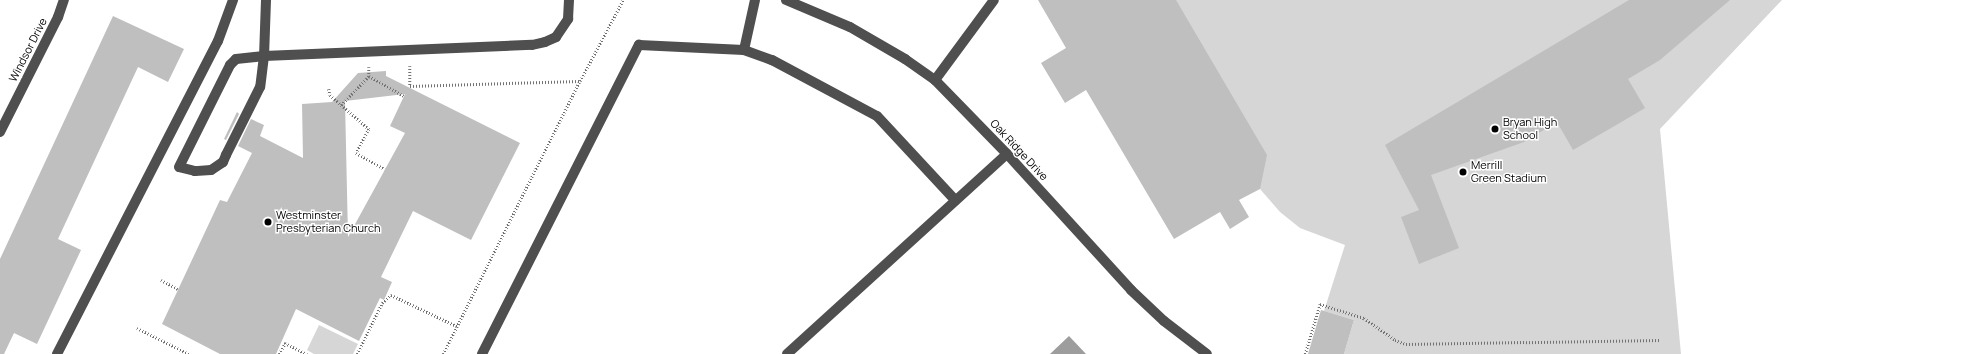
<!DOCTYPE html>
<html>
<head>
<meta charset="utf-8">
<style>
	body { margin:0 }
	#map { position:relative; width:1979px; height:354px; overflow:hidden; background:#fff; font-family:Manrope,sans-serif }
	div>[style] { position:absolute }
	.green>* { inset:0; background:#d6d6d6 }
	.water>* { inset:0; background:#9d9d9d }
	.building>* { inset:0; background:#bfbfbf }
	.path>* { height:2.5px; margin-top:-1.25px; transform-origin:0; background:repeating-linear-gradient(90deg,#717171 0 1px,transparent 0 3px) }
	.minor>* { height:10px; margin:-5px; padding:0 5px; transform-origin:5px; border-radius:5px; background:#4f4f4f }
	.dots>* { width:11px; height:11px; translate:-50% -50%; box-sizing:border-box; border:2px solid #fff; border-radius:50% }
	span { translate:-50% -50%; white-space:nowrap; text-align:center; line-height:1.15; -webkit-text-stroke:3px #fff; paint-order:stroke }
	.street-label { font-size:11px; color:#000 }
	.poi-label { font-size:11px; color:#000 }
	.left { translate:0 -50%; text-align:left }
</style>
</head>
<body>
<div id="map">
	<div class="green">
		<div style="clip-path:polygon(1173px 0,1782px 0,1660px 129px,1681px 354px,1344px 354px,1354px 320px,1324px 311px,1345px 245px,1300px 228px,1280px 212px,1260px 189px)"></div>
		<div style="clip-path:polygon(319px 325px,358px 344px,353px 354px,314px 354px,307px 350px)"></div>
	</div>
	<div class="water">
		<div style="clip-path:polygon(1069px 336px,1086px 354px,1050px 354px)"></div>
	</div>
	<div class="building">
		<div style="clip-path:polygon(1038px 0,1176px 0,1267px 155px,1260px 189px,1239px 200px,1249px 217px,1230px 229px,1220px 212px,1174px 239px,1086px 90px,1065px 103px,1041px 63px,1066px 48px)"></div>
		<div style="clip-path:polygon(1629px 0,1730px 0,1660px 60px,1628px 79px,1645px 108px,1618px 124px,1573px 150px,1557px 122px,1524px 142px,1431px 175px,1459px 248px,1419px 264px,1401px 217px,1419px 210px,1385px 145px)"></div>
		<div style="clip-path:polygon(113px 16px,184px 49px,168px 82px,138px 67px,58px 239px,81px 250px,37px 344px,14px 333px,4px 354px,0 354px,0 259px)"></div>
		<div style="clip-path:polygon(evenodd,386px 71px,386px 76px,520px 143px,471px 240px,413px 211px,381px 277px,392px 282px,384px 300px,380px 298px,359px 341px,296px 309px,276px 354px,220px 354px,162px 324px,220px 200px,227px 202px,252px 153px,238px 146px,251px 119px,264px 125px,260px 136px,303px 158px,302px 104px,332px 102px,358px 73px,386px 71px,405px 94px,390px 126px,405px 133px,348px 237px,345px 101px,405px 94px)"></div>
		<div style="clip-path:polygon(237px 112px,239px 114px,226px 140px,224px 139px)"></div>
		<div style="clip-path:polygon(1321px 310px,1354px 320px,1344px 354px,1308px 354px)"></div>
	</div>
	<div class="path">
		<div style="left:410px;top:66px;width:20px;rotate:90deg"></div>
		<div style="left:410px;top:86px;width:170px;rotate:-1.7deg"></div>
		<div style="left:369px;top:67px;width:9px;rotate:90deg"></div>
		<div style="left:329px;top:89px;width:6px;rotate:81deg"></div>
		<div style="left:330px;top:95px;width:52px;rotate:41.1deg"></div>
		<div style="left:369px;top:129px;width:27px;rotate:118deg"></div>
		<div style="left:356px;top:153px;width:33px;rotate:29deg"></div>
		<div style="left:341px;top:105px;width:40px;rotate:-46deg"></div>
		<div style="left:369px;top:76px;width:40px;rotate:29.7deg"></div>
		<div style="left:161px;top:280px;width:19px;rotate:28deg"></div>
		<div style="left:137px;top:328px;width:58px;rotate:26.6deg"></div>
		<div style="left:279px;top:354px;width:13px;rotate:-61deg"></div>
		<div style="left:285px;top:343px;width:25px;rotate:27deg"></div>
		<div style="left:357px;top:354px;width:57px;rotate:-63.9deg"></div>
		<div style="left:382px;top:303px;width:12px;rotate:-42deg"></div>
		<div style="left:391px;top:295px;width:73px;rotate:25.2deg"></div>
		<div style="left:443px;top:354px;width:305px;rotate:-63.4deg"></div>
		<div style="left:580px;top:81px;width:92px;rotate:-62deg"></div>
		<div style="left:1305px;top:354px;width:52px;rotate:-73.3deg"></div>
		<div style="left:1320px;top:304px;width:46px;rotate:17.7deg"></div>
		<div style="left:1364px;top:318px;width:38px;rotate:35deg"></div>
		<div style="left:1395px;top:340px;width:12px;rotate:20deg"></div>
		<div style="left:1406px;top:344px;width:255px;rotate:-0.9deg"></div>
	</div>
	<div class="minor">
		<div style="left:266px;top:0;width:56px;rotate:92deg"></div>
		<div style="left:264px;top:56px;width:31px;rotate:97deg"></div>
		<div style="left:260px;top:87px;width:76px;rotate:116.6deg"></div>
		<div style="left:226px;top:155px;width:8px;rotate:113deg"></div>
		<div style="left:223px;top:162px;width:14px;rotate:146deg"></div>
		<div style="left:211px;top:170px;width:16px;rotate:176deg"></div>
		<div style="left:195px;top:171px;width:16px;rotate:-166deg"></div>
		<div style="left:179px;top:167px;width:114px;rotate:-63.4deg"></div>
		<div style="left:230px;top:65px;width:8px;rotate:-45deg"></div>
		<div style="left:236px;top:59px;width:28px;rotate:-6deg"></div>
		<div style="left:264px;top:56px;width:268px;rotate:-2.4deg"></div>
		<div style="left:532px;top:45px;width:13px;rotate:-13deg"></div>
		<div style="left:545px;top:42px;width:12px;rotate:-24deg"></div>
		<div style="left:556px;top:37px;width:22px;rotate:-56deg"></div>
		<div style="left:568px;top:19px;width:19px;rotate:-87deg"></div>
		<div style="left:786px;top:0;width:69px;rotate:22.9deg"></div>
		<div style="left:850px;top:27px;width:64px;rotate:30.2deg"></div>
		<div style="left:905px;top:59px;width:37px;rotate:35deg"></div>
		<div style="left:935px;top:80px;width:103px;rotate:45.8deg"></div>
		<div style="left:1007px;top:154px;width:184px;rotate:47.6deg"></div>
		<div style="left:1131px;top:290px;width:45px;rotate:43.2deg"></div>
		<div style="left:1164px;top:321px;width:54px;rotate:37.5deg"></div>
		<div style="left:744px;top:50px;width:51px;rotate:-77.6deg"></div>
		<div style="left:935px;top:80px;width:99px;rotate:-53.6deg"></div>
		<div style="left:0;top:132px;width:129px;rotate:-63.2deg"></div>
		<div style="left:58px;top:17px;width:18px;rotate:-71deg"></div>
		<div style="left:57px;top:354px;width:352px;rotate:-62.8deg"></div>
		<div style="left:218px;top:41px;width:44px;rotate:-69.9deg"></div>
		<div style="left:482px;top:354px;width:347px;rotate:-63.1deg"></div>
		<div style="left:639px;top:45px;width:105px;rotate:2.7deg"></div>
		<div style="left:744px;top:50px;width:30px;rotate:20deg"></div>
		<div style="left:772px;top:60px;width:119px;rotate:28.1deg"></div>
		<div style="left:877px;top:116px;width:115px;rotate:47.1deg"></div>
		<div style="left:787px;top:354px;width:297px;rotate:-42.3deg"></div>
	</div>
	<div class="dots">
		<div style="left:1495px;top:129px;background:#000"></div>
		<div style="left:1463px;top:172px;background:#000"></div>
		<div style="left:268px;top:222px;background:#000"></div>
	</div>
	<div class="street-label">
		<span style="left:28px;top:50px;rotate:-63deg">Windsor Drive</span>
		<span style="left:1019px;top:150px;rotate:47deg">Oak Ridge Drive</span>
	</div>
	<div class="poi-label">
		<span class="left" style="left:1503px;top:129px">Bryan High<br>School</span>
		<span class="left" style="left:1471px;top:172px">Merrill<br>Green Stadium</span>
		<span class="left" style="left:276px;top:222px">Westminster<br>Presbyterian Church</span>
	</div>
</div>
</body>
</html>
